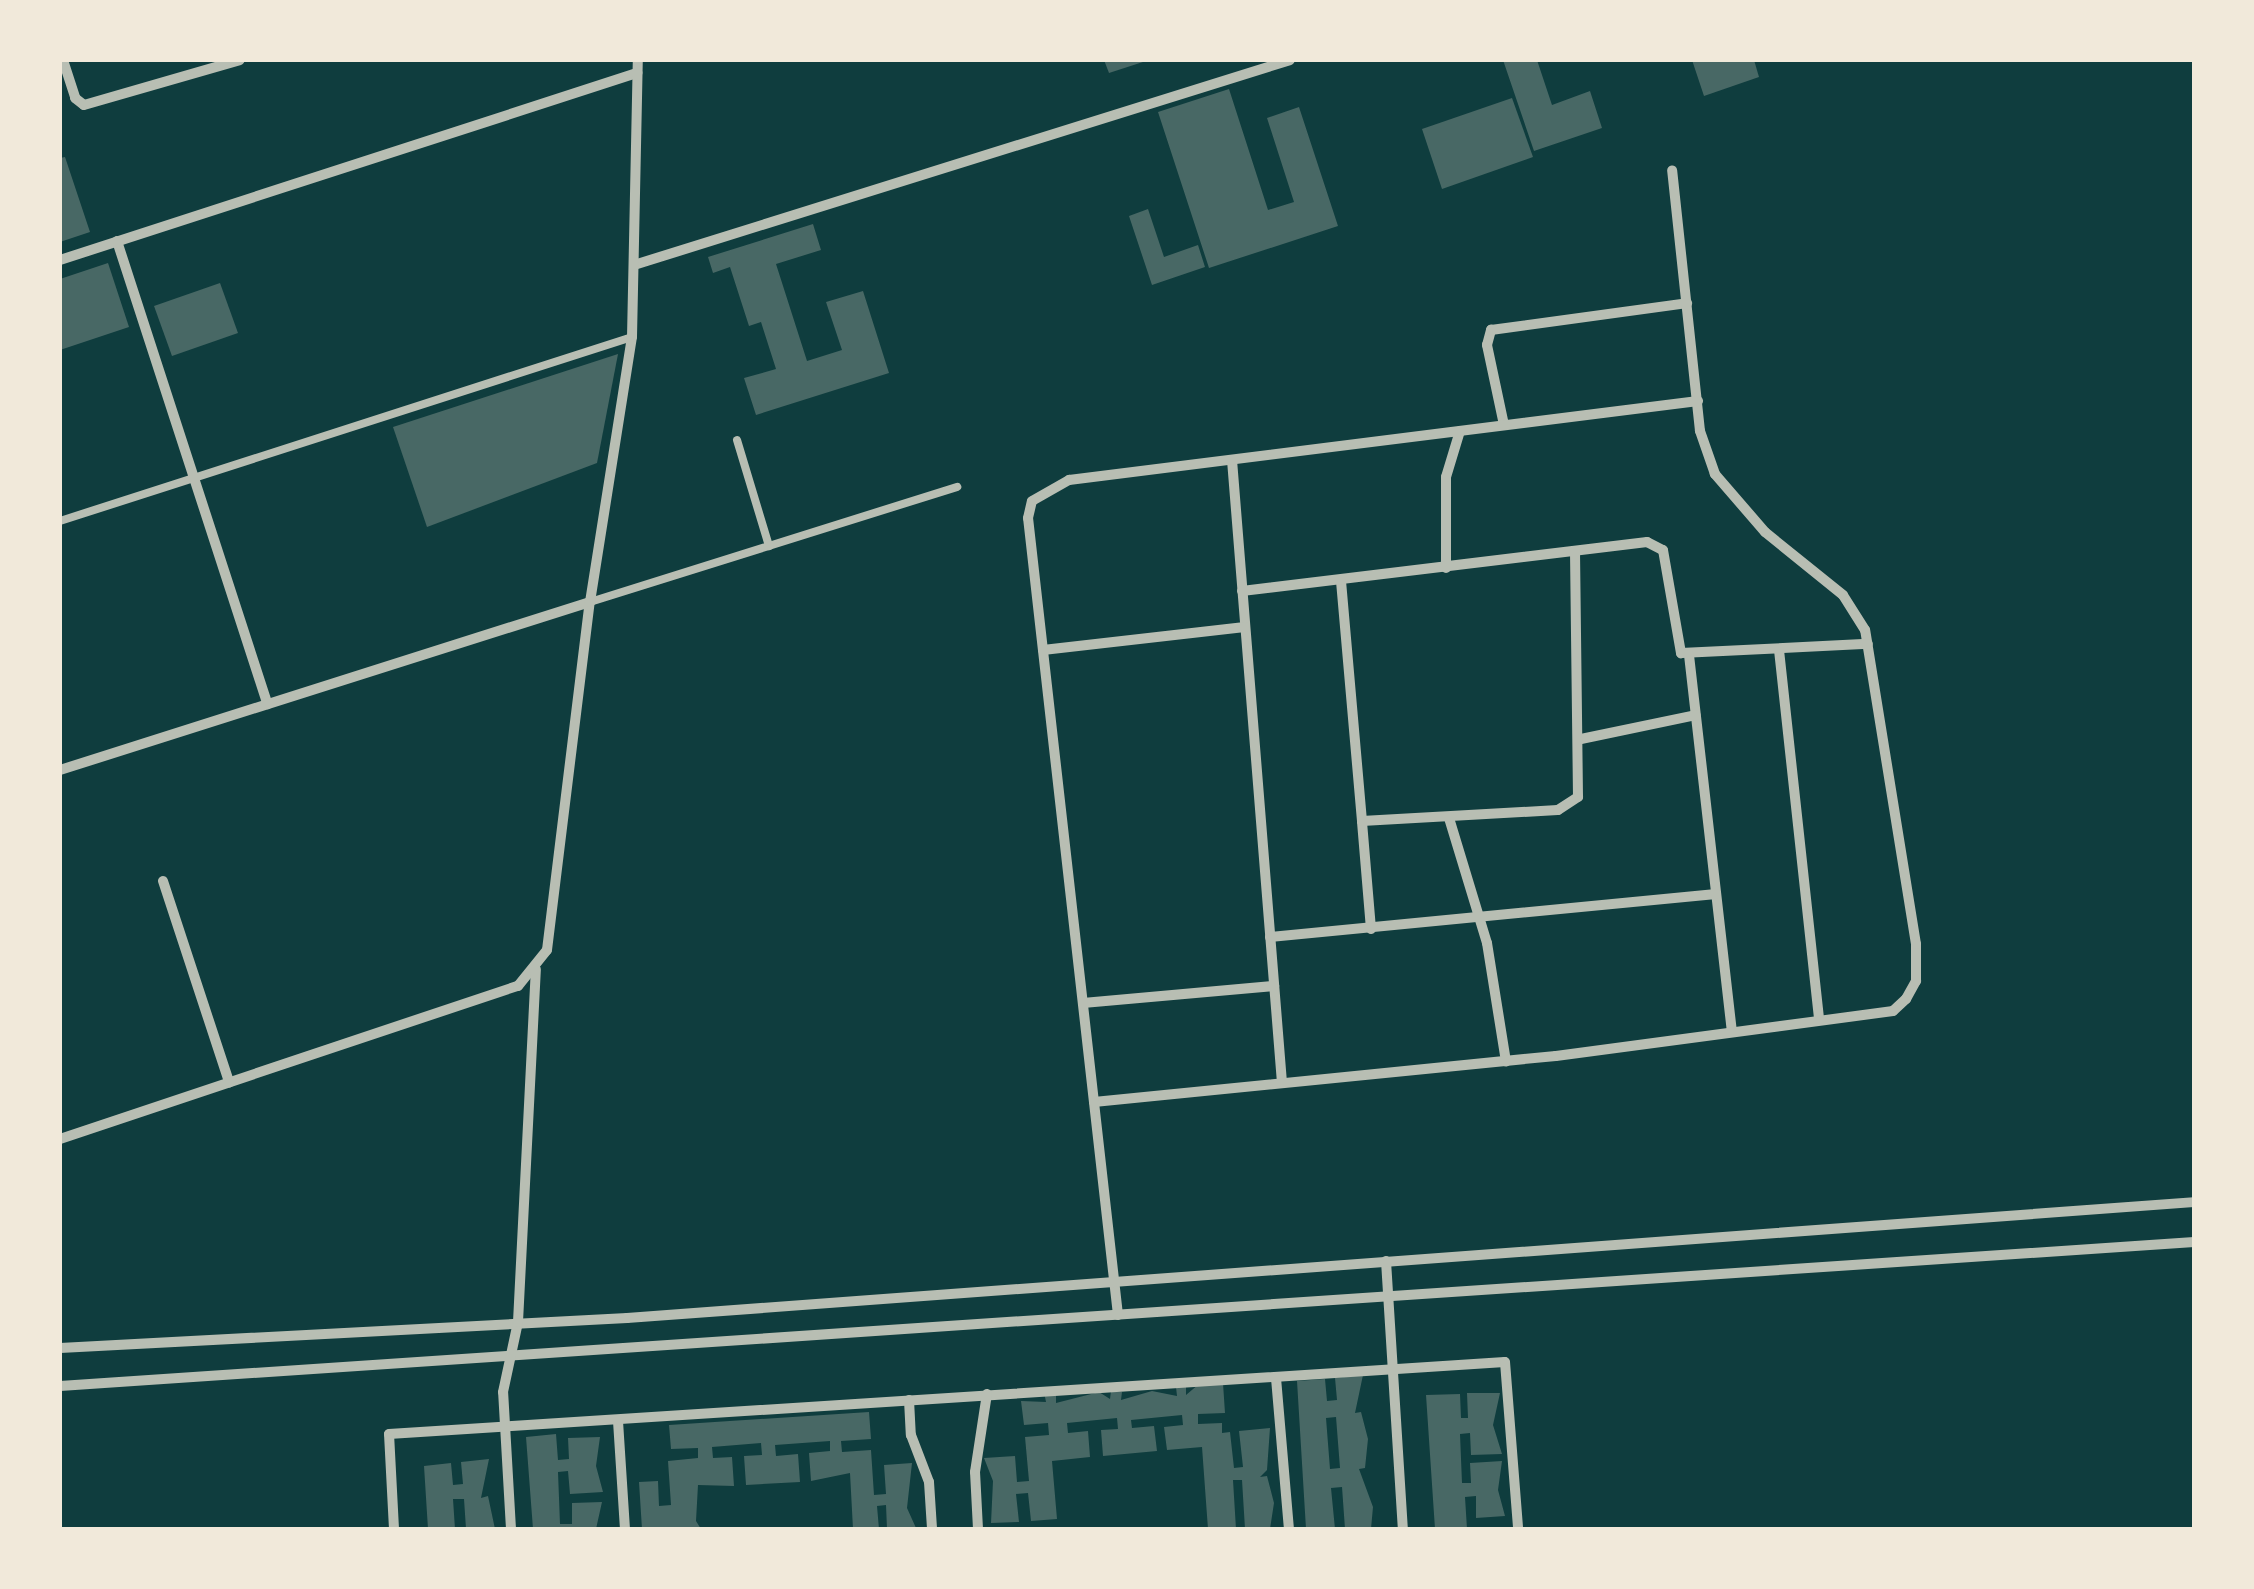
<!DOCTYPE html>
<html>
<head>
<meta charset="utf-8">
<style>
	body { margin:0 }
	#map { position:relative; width:2254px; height:1589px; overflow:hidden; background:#0f3d3e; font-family:"Source Serif 4",serif }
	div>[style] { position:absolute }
	.building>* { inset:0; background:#486865 }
	.service>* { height:8px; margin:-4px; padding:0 4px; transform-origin:4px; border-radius:4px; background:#b8beb3 }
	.minor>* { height:10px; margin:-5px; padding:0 5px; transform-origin:5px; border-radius:5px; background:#b8beb3 }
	span { translate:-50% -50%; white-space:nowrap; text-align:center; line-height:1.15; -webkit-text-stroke:10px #f1e9da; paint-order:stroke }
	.frame { position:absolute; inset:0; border:62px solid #f1e9da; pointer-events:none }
</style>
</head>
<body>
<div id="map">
	<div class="building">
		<div style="clip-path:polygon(1104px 60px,1146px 60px,1146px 61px,1109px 73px)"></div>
		<div style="clip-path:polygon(1503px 60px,1537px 60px,1552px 105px,1590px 91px,1602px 128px,1534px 151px)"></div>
		<div style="clip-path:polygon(1692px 60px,1754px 60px,1759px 77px,1704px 96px)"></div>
		<div style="clip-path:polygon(1229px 89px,1268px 210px,1294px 202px,1267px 118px,1299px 107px,1338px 226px,1209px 268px,1158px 112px)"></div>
		<div style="clip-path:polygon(1512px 98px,1533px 157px,1442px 189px,1422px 129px)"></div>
		<div style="clip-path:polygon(65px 157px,90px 232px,60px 242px,60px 158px)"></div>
		<div style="clip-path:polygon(1148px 209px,1164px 257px,1198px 245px,1205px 267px,1152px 285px,1129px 216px)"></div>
		<div style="clip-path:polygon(813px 224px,821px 250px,776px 264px,807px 361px,842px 350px,826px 302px,863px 291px,889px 373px,756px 415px,744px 378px,776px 369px,761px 322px,749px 326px,730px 267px,713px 273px,708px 257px)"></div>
		<div style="clip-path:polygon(108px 263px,129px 327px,60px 350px,60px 279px)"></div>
		<div style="clip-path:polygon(220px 283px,238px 333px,172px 356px,154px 306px)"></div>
		<div style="clip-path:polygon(618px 354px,597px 463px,427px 527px,393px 427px)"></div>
		<div style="clip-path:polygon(evenodd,1363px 1375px,1355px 1413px,1361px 1412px,1368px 1439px,1365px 1468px,1359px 1469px,1373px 1507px,1371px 1529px,1345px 1529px,1342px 1487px,1331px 1488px,1335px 1529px,1306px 1529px,1297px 1381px,1325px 1379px,1327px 1401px,1337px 1400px,1335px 1378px,1363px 1375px,1336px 1417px,1340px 1468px,1330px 1469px,1326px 1418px,1336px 1417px)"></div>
		<div style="clip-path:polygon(1223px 1383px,1225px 1413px,1198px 1414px,1198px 1424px,1222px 1423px,1222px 1433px,1230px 1432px,1234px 1468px,1243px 1467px,1239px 1431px,1270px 1428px,1267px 1470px,1260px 1477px,1267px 1476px,1274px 1503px,1270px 1529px,1245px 1529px,1242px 1480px,1233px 1480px,1236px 1529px,1208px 1529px,1202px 1447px,1167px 1450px,1164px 1427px,1183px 1425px,1182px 1415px,1131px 1420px,1132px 1428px,1154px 1426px,1157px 1451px,1103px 1456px,1101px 1430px,1118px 1429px,1117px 1418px,1067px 1423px,1068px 1433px,1088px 1431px,1090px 1457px,1052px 1461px,1057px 1519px,1031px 1521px,1028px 1493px,1016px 1494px,1019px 1522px,991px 1523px,993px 1481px,984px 1458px,1015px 1456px,1017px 1482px,1029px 1481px,1025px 1437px,1049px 1435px,1048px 1423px,1024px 1425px,1021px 1401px,1046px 1402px,1044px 1392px,1056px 1391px,1056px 1403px,1099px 1392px,1110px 1399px,1111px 1391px,1122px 1392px,1121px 1400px,1152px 1391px,1177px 1396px,1176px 1387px,1186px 1386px,1186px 1395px,1199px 1384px)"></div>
		<div style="clip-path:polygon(1467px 1393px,1500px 1393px,1493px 1425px,1502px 1454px,1471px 1455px,1470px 1433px,1460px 1434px,1462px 1483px,1471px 1483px,1470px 1463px,1502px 1461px,1498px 1490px,1505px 1516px,1476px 1518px,1476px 1496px,1465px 1497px,1467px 1529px,1435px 1529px,1426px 1395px,1460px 1394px,1461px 1418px,1468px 1418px)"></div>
		<div style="clip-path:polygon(869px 1412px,871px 1439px,841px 1441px,842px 1452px,871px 1450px,874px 1495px,886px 1494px,884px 1465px,912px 1463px,907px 1508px,916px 1528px,887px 1529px,886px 1505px,877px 1506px,879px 1529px,853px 1529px,850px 1473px,811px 1481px,809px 1453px,830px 1451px,830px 1441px,775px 1445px,776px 1456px,798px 1454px,800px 1482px,746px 1485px,744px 1456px,762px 1455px,761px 1443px,712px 1447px,713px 1458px,732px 1457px,734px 1486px,698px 1485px,696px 1521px,701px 1529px,642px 1529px,639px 1482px,658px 1481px,659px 1506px,671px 1505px,668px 1461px,698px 1458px,698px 1448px,671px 1449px,669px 1425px)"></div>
		<div style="clip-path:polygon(556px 1434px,558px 1460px,569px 1459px,568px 1438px,600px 1437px,596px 1466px,603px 1492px,570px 1494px,568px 1471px,558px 1472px,560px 1524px,572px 1524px,572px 1503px,602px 1502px,596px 1529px,533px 1529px,526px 1437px)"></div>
		<div style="clip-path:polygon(489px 1459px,481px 1498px,488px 1496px,495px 1529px,466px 1529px,464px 1499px,453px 1499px,455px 1529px,428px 1529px,424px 1466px,451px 1463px,453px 1485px,463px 1484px,461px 1462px)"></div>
	</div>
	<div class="service">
		<div style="left:737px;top:440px;width:111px;rotate:73.2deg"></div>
		<div style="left:60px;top:521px;width:601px;rotate:-17.83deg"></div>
		<div style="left:590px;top:602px;width:385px;rotate:-17.4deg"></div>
	</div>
	<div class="minor">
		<div style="left:63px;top:60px;width:40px;rotate:72deg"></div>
		<div style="left:75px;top:98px;width:11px;rotate:38deg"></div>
		<div style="left:84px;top:105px;width:162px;rotate:-16.1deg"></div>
		<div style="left:117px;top:241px;width:487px;rotate:72deg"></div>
		<div style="left:60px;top:260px;width:607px;rotate:-17.96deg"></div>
		<div style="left:634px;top:265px;width:687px;rotate:-17.35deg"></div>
		<div style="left:1504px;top:425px;width:82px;rotate:-102deg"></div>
		<div style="left:1487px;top:345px;width:16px;rotate:-75deg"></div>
		<div style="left:1491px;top:330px;width:198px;rotate:-7.8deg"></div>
		<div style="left:1232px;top:460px;width:625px;rotate:85.41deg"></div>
		<div style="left:1446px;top:568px;width:91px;rotate:-90deg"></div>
		<div style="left:1446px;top:477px;width:48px;rotate:-73.1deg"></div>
		<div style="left:1341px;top:581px;width:241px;rotate:85deg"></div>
		<div style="left:1242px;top:591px;width:408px;rotate:-6.9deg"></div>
		<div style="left:1647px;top:542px;width:18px;rotate:27deg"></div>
		<div style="left:1663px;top:550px;width:105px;rotate:80.1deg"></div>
		<div style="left:1681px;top:653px;width:187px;rotate:-2.8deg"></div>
		<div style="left:1043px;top:650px;width:203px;rotate:-6.5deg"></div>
		<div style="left:1779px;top:650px;width:372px;rotate:83.8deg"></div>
		<div style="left:1689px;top:655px;width:379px;rotate:83.5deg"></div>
		<div style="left:1581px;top:739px;width:117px;rotate:-11.8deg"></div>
		<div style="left:60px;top:770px;width:556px;rotate:-17.59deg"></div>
		<div style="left:1449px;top:818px;width:131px;rotate:73.1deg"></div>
		<div style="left:1487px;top:943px;width:120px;rotate:80.9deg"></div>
		<div style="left:163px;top:881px;width:212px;rotate:71.8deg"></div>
		<div style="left:1371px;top:929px;width:108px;rotate:-94.8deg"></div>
		<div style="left:1362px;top:821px;width:196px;rotate:-3.2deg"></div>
		<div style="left:1558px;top:810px;width:24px;rotate:-33deg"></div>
		<div style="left:1578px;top:797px;width:246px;rotate:-90.7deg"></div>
		<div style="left:1270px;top:937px;width:448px;rotate:-5.5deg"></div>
		<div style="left:1083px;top:1003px;width:192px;rotate:-5.1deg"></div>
		<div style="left:1094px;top:1102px;width:464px;rotate:-5.7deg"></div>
		<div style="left:1556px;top:1056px;width:340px;rotate:-7.6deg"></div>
		<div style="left:1893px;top:1011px;width:18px;rotate:-43deg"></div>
		<div style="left:1906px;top:999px;width:21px;rotate:-61deg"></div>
		<div style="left:1916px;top:981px;width:37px;rotate:-90deg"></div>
		<div style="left:1916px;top:944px;width:318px;rotate:-99.2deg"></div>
		<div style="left:1865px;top:630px;width:41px;rotate:-122.2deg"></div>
		<div style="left:1843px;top:595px;width:100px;rotate:-141.1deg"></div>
		<div style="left:1765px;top:532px;width:77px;rotate:-130.8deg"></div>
		<div style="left:1715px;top:474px;width:46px;rotate:-109.2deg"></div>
		<div style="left:1700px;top:431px;width:262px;rotate:-96.1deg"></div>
		<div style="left:60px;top:1139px;width:483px;rotate:-18.5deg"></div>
		<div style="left:518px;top:986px;width:46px;rotate:-51.1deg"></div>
		<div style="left:547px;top:950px;width:351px;rotate:-83deg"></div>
		<div style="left:590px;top:602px;width:268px;rotate:-81deg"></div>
		<div style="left:632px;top:337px;width:277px;rotate:-88.8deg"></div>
		<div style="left:1386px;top:1261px;width:269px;rotate:86.4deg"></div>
		<div style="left:1118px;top:1315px;width:802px;rotate:-96.44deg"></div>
		<div style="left:1028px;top:518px;width:17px;rotate:-77deg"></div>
		<div style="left:1032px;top:501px;width:43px;rotate:-29.6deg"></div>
		<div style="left:1069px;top:480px;width:634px;rotate:-7.16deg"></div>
		<div style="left:60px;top:1348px;width:568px;rotate:-3.03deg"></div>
		<div style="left:627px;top:1318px;width:1571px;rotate:-4.23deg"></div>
		<div style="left:1276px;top:1378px;width:152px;rotate:85.1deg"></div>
		<div style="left:60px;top:1386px;width:2139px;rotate:-3.86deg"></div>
		<div style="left:909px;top:1400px;width:35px;rotate:87deg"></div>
		<div style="left:911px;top:1435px;width:50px;rotate:69deg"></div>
		<div style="left:929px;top:1482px;width:47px;rotate:86.3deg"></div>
		<div style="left:618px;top:1421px;width:108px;rotate:86.3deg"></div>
		<div style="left:394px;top:1529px;width:95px;rotate:-93deg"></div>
		<div style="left:389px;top:1434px;width:1118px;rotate:-3.69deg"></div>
		<div style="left:1505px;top:1362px;width:168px;rotate:85.5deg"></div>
		<div style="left:511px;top:1529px;width:137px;rotate:-93.3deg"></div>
		<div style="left:503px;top:1392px;width:72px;rotate:-77.9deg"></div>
		<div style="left:518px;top:1322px;width:353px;rotate:-87.1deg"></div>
		<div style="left:978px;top:1529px;width:57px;rotate:-93deg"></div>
		<div style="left:975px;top:1472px;width:79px;rotate:-81.3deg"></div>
	</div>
	<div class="frame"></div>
</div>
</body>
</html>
